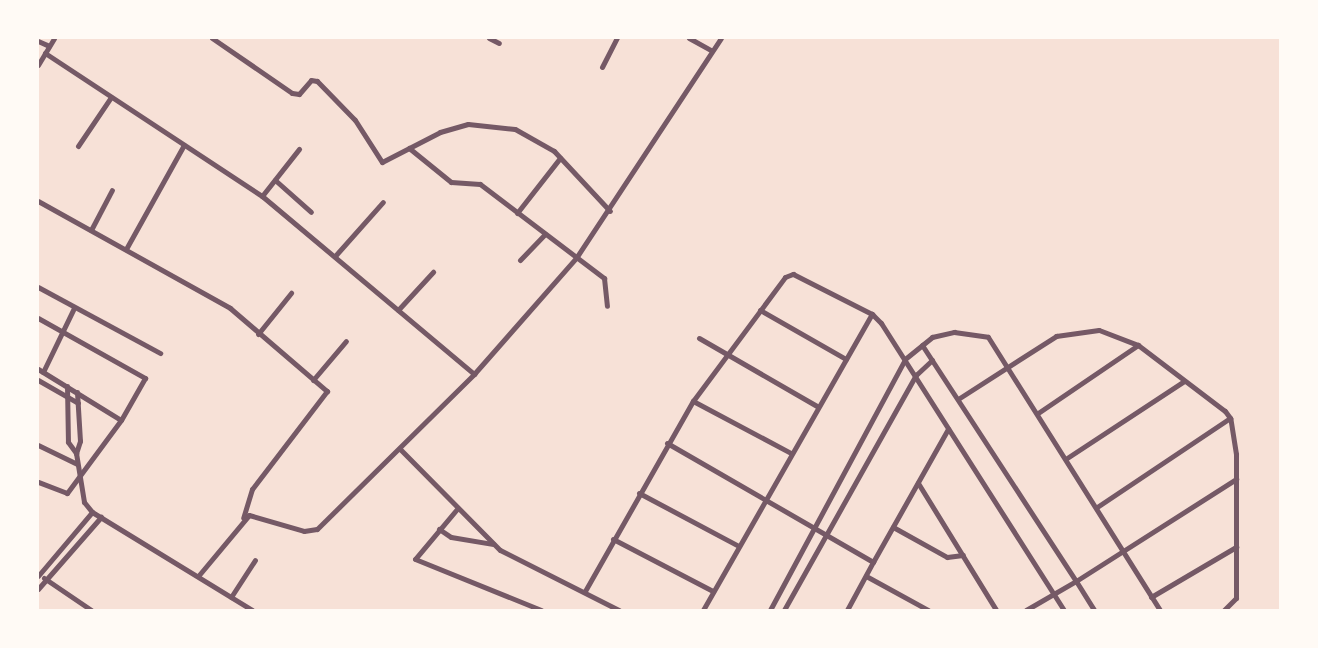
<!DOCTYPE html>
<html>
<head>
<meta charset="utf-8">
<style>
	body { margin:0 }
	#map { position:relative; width:1318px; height:648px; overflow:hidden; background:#f7e1d7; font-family:"Times New Roman",serif }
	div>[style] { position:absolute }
	.minor>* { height:5px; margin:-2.5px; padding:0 2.5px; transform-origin:2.5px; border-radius:2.5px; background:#755966 }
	span { translate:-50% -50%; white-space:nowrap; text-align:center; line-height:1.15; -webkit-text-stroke:5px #fffaf5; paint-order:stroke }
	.frame { position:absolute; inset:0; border:39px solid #fffaf5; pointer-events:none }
</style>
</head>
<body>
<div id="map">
	<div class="minor">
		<div style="left:212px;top:38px;width:97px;rotate:34.5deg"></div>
		<div style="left:292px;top:93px;width:7px;rotate:8deg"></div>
		<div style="left:299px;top:94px;width:18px;rotate:-49deg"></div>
		<div style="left:311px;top:80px;width:6px;rotate:9deg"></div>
		<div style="left:317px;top:81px;width:54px;rotate:45.7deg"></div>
		<div style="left:355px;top:120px;width:50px;rotate:57.3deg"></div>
		<div style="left:382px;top:162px;width:65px;rotate:-27.3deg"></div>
		<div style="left:440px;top:132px;width:29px;rotate:-16deg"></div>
		<div style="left:468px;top:124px;width:47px;rotate:6.1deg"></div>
		<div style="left:515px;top:129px;width:45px;rotate:29.4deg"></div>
		<div style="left:554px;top:151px;width:82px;rotate:47deg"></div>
		<div style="left:489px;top:38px;width:11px;rotate:27deg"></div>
		<div style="left:689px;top:38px;width:26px;rotate:29deg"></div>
		<div style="left:38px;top:41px;width:12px;rotate:24deg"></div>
		<div style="left:45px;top:53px;width:260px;rotate:33.4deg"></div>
		<div style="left:262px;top:196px;width:277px;rotate:40deg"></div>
		<div style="left:38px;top:65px;width:31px;rotate:-59deg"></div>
		<div style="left:602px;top:67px;width:33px;rotate:-63deg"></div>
		<div style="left:78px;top:146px;width:59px;rotate:-56deg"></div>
		<div style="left:409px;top:148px;width:54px;rotate:39deg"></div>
		<div style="left:451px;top:182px;width:29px;rotate:4deg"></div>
		<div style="left:480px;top:184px;width:156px;rotate:37.2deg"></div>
		<div style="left:604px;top:278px;width:28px;rotate:84deg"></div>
		<div style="left:275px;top:180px;width:48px;rotate:41.6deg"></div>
		<div style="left:262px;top:196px;width:60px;rotate:-51.8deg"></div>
		<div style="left:38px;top:201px;width:220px;rotate:29.1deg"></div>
		<div style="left:230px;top:308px;width:128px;rotate:40.6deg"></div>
		<div style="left:327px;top:391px;width:123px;rotate:127.4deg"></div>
		<div style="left:252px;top:489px;width:30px;rotate:107deg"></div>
		<div style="left:517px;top:213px;width:70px;rotate:-52deg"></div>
		<div style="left:91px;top:230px;width:45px;rotate:-62.3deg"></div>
		<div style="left:126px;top:249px;width:119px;rotate:-60.9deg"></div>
		<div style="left:335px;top:256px;width:72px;rotate:-48.4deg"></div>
		<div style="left:520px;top:260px;width:36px;rotate:-46deg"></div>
		<div style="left:38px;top:287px;width:139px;rotate:28.4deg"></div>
		<div style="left:398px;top:310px;width:52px;rotate:-47.4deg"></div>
		<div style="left:760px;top:310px;width:99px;rotate:29.7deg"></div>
		<div style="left:38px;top:318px;width:123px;rotate:29.3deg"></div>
		<div style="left:145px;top:378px;width:48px;rotate:119.7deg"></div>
		<div style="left:121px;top:420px;width:91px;rotate:126.5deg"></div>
		<div style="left:67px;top:493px;width:31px;rotate:-159deg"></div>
		<div style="left:258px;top:334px;width:53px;rotate:-51.2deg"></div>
		<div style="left:699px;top:338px;width:136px;rotate:30deg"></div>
		<div style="left:922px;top:345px;width:282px;rotate:56.9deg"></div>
		<div style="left:1076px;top:581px;width:190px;rotate:-32.5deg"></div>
		<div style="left:38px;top:369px;width:97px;rotate:31.6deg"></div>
		<div style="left:43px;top:372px;width:71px;rotate:-64.2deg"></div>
		<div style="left:38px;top:380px;width:46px;rotate:29.9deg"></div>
		<div style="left:313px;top:380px;width:51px;rotate:-49.8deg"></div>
		<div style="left:67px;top:386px;width:56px;rotate:89deg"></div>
		<div style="left:68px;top:442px;width:14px;rotate:54deg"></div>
		<div style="left:77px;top:392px;width:49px;rotate:86.5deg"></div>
		<div style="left:80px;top:441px;width:13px;rotate:108deg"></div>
		<div style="left:76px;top:453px;width:50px;rotate:80.7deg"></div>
		<div style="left:84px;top:502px;width:13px;rotate:51deg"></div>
		<div style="left:92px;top:512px;width:188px;rotate:31.5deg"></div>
		<div style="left:958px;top:399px;width:117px;rotate:-32.7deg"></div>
		<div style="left:1056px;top:336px;width:43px;rotate:-7.9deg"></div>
		<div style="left:1099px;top:330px;width:42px;rotate:21deg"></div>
		<div style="left:1138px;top:345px;width:109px;rotate:37.2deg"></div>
		<div style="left:1225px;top:411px;width:9px;rotate:54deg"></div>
		<div style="left:1230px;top:418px;width:160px;rotate:146.2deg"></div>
		<div style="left:693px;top:401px;width:111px;rotate:28deg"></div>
		<div style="left:1038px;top:413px;width:121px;rotate:-34.2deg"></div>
		<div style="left:667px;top:443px;width:238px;rotate:30deg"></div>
		<div style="left:873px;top:562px;width:153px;rotate:-60.6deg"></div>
		<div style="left:38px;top:445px;width:43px;rotate:26deg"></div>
		<div style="left:400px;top:449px;width:142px;rotate:45.3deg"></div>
		<div style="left:500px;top:550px;width:133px;rotate:26.8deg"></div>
		<div style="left:1067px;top:458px;width:140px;rotate:-33.3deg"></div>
		<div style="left:918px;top:483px;width:149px;rotate:58.4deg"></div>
		<div style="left:639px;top:493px;width:111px;rotate:28deg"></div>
		<div style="left:457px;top:509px;width:65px;rotate:130deg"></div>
		<div style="left:415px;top:559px;width:136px;rotate:22deg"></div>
		<div style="left:893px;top:527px;width:62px;rotate:29.1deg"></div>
		<div style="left:947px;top:557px;width:16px;rotate:-7deg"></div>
		<div style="left:439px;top:529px;width:14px;rotate:34deg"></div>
		<div style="left:451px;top:537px;width:43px;rotate:9.5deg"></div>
		<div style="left:613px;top:539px;width:113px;rotate:27.5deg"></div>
		<div style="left:199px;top:575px;width:78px;rotate:-50.2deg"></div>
		<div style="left:249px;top:515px;width:57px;rotate:16.2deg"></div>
		<div style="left:304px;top:531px;width:13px;rotate:-9deg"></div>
		<div style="left:317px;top:529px;width:221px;rotate:-44.6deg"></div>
		<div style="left:474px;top:374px;width:154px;rotate:-48.7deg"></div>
		<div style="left:576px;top:258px;width:263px;rotate:-56.6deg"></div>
		<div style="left:38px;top:576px;width:84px;rotate:-49.8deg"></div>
		<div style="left:866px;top:576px;width:71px;rotate:28.7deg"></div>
		<div style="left:44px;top:578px;width:57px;rotate:34.2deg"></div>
		<div style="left:38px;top:589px;width:96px;rotate:-48.8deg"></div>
		<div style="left:585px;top:591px;width:219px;rotate:-60.4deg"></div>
		<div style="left:693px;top:401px;width:154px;rotate:-53.4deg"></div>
		<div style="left:785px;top:277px;width:9px;rotate:-21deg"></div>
		<div style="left:793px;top:274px;width:89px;rotate:26.9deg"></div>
		<div style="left:872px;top:314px;width:13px;rotate:45deg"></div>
		<div style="left:881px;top:323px;width:340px;rotate:57.5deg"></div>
		<div style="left:231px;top:597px;width:44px;rotate:-57deg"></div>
		<div style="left:1151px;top:597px;width:99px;rotate:-30.5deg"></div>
		<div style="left:703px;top:610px;width:341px;rotate:-60.3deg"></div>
		<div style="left:770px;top:610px;width:285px;rotate:-61.7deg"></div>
		<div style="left:905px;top:359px;width:35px;rotate:-39deg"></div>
		<div style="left:932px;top:337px;width:23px;rotate:-13deg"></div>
		<div style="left:954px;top:332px;width:34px;rotate:8deg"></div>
		<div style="left:988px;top:337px;width:323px;rotate:57.8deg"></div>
		<div style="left:784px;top:610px;width:270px;rotate:-60.7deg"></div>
		<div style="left:916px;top:375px;width:22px;rotate:-43deg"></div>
		<div style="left:847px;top:610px;width:55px;rotate:-61.6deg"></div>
		<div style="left:1026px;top:610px;width:58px;rotate:-30.1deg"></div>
		<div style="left:1076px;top:581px;width:34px;rotate:58deg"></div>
		<div style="left:1224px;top:610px;width:17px;rotate:-45deg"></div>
		<div style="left:1236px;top:598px;width:144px;rotate:-90deg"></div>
		<div style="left:1236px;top:454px;width:36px;rotate:-99deg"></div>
	</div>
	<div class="frame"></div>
</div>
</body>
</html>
